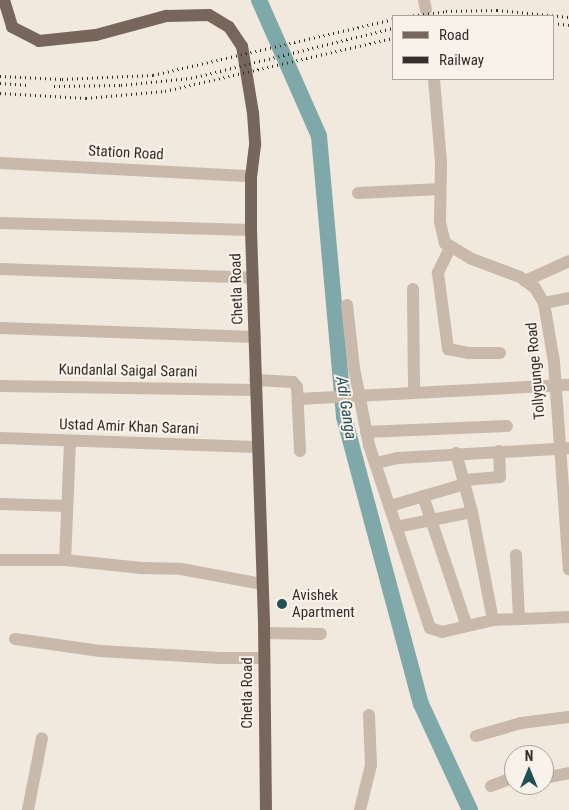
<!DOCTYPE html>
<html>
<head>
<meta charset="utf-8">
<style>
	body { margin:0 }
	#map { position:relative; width:569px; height:810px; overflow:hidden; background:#f1e8de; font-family:"Roboto Condensed",sans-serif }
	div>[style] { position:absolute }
	.river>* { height:16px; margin:-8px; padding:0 8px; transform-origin:8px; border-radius:8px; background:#7fa8ab }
	.minor>* { height:12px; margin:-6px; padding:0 6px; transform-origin:6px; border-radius:6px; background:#c8b9ab }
	.major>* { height:12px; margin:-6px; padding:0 6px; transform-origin:6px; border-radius:6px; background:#77665c }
	.rail>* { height:2.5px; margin-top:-1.25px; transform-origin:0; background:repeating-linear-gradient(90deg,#362e2a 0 1px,transparent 0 5px) }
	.dots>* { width:14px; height:14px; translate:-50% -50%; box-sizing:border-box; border:2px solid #f8f2ea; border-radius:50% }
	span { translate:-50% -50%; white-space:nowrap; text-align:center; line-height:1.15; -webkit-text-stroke:4px #f8f2ea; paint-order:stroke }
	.street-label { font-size:15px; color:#362e2a }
	.poi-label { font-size:15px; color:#362e2a }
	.left { translate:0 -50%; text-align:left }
	.water-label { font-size:16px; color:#225055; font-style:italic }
	.legend { position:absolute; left:392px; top:15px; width:162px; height:65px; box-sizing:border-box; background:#f8f2ea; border:1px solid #aaa49d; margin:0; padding:6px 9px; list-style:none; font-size:15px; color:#362e2a }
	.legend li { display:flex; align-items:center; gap:10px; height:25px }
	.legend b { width:25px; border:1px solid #aaa49d }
	.north { position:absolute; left:504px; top:745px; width:50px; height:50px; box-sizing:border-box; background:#f8f2ea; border:1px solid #aaa49d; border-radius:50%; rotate:0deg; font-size:14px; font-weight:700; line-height:20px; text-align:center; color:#362e2a }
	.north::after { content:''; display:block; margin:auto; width:18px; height:22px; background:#225055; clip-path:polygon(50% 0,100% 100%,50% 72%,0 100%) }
</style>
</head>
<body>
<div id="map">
	<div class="river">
		<div style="left:259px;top:0;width:149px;rotate:66.2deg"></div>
		<div style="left:319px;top:136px;width:282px;rotate:84.9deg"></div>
		<div style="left:344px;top:417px;width:297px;rotate:75deg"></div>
		<div style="left:421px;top:704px;width:117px;rotate:65.2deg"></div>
	</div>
	<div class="minor">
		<div style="left:424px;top:0;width:10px;rotate:79deg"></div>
		<div style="left:434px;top:79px;width:84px;rotate:85.2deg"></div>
		<div style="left:441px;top:163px;width:59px;rotate:91deg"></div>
		<div style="left:440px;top:222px;width:22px;rotate:77deg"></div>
		<div style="left:445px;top:243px;width:31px;rotate:31deg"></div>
		<div style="left:472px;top:259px;width:51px;rotate:20.6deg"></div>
		<div style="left:520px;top:277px;width:19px;rotate:36deg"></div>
		<div style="left:535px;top:288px;width:17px;rotate:59deg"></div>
		<div style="left:544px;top:303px;width:60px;rotate:80.4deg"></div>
		<div style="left:554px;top:362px;width:208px;rotate:85.9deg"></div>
		<div style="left:0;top:163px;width:251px;rotate:3deg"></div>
		<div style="left:358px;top:193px;width:82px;rotate:-2.8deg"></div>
		<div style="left:0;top:223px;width:251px;rotate:1.6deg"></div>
		<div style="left:450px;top:248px;width:28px;rotate:116deg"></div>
		<div style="left:438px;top:273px;width:77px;rotate:82.5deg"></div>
		<div style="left:448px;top:349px;width:20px;rotate:11deg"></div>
		<div style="left:468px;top:353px;width:32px"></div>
		<div style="left:0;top:269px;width:253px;rotate:2deg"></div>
		<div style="left:525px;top:281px;width:48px;rotate:-24.4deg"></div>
		<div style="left:413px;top:289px;width:102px;rotate:89.4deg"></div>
		<div style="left:544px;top:303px;width:25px;rotate:-11deg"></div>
		<div style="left:347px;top:305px;width:63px;rotate:83.7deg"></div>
		<div style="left:354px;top:368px;width:78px;rotate:79deg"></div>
		<div style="left:369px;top:445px;width:193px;rotate:71.6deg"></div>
		<div style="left:430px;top:628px;width:13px;rotate:18deg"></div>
		<div style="left:442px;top:632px;width:52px;rotate:-13.2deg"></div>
		<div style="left:493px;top:620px;width:76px;rotate:-2.3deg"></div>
		<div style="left:0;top:328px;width:255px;rotate:2deg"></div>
		<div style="left:255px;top:380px;width:38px;rotate:3deg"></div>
		<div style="left:293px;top:382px;width:6px;rotate:51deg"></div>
		<div style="left:297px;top:387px;width:64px;rotate:87.3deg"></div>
		<div style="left:0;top:386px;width:255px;rotate:0.9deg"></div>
		<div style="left:298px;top:399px;width:271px;rotate:-3deg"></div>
		<div style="left:366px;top:432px;width:141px;rotate:-2.4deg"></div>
		<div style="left:0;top:438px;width:257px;rotate:2deg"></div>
		<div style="left:70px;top:442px;width:118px;rotate:92.4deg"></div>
		<div style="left:65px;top:560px;width:77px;rotate:5.9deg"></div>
		<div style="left:142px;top:568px;width:39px;rotate:1deg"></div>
		<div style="left:181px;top:569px;width:82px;rotate:10.5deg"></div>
		<div style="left:376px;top:463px;width:23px;rotate:-13deg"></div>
		<div style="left:398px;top:458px;width:171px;rotate:-3.3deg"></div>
		<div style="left:465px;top:480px;width:35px;rotate:-5deg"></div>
		<div style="left:500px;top:477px;width:26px;rotate:-92deg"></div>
		<div style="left:423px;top:496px;width:135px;rotate:71.4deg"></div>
		<div style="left:0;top:504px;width:67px;rotate:1.7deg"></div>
		<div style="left:390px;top:506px;width:78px;rotate:-16.3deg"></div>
		<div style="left:472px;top:512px;width:110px;rotate:79deg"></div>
		<div style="left:396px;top:527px;width:77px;rotate:-11.2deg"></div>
		<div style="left:472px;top:512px;width:61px;rotate:-105.2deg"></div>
		<div style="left:516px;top:555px;width:63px;rotate:87.3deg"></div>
		<div style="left:0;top:560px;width:65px"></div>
		<div style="left:264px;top:633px;width:57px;rotate:1deg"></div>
		<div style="left:15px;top:639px;width:86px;rotate:8deg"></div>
		<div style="left:100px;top:651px;width:120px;rotate:3.3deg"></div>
		<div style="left:220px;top:658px;width:44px"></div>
		<div style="left:476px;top:736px;width:47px;rotate:-16.1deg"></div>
		<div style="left:521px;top:723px;width:48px;rotate:-7.1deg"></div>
		<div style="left:544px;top:778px;width:25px;rotate:-11deg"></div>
		<div style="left:491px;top:786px;width:25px;rotate:-21deg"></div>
		<div style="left:28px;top:810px;width:73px;rotate:-79deg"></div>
		<div style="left:360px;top:810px;width:46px;rotate:-76.3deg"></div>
		<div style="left:371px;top:765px;width:50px;rotate:-92.3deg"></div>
	</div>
	<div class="major">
		<div style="left:4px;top:0;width:28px;rotate:73deg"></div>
		<div style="left:12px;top:27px;width:30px;rotate:27deg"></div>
		<div style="left:39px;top:41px;width:57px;rotate:-6deg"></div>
		<div style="left:96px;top:35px;width:73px;rotate:-15.2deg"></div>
		<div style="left:166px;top:16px;width:43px;rotate:-1.3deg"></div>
		<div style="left:209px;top:15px;width:23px;rotate:31deg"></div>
		<div style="left:229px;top:27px;width:23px;rotate:56deg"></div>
		<div style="left:242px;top:46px;width:68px;rotate:80.7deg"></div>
		<div style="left:253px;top:113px;width:32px;rotate:86deg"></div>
		<div style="left:255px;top:145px;width:31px;rotate:97deg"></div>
		<div style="left:251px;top:176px;width:54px;rotate:90deg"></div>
		<div style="left:251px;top:230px;width:392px;rotate:88.1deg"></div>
		<div style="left:264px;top:622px;width:188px;rotate:89.4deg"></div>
	</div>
	<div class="rail">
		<div style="left:408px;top:16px;width:38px;rotate:-7deg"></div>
		<div style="left:446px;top:11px;width:51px;rotate:-1.1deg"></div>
		<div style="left:497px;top:10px;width:72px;rotate:5.6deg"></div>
		<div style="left:553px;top:23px;width:16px;rotate:7deg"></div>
		<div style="left:0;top:76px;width:62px;rotate:2.8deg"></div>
		<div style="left:62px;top:79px;width:91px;rotate:-2.5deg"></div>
		<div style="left:153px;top:75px;width:246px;rotate:-13.1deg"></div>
		<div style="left:0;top:83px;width:29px;rotate:4deg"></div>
		<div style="left:54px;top:86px;width:67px;rotate:-0.9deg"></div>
		<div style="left:121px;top:85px;width:70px;rotate:-5.7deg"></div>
		<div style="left:191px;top:78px;width:208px;rotate:-13.9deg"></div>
		<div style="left:0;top:93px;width:86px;rotate:3.3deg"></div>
		<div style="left:86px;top:98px;width:79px;rotate:-5.1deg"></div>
		<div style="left:165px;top:91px;width:234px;rotate:-13.1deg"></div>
	</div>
	<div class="dots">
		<div style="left:282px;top:604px;background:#225055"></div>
	</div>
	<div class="street-label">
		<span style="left:126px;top:153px;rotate:3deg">Station Road</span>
		<span style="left:237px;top:289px;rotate:-92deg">Chetla Road</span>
		<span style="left:128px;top:371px;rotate:1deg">Kundanlal Saigal Sarani</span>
		<span style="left:536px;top:371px;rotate:-95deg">Tollygunge Road</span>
		<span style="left:129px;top:427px;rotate:2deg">Ustad Amir Khan Sarani</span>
		<span style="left:248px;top:693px;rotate:-90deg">Chetla Road</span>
	</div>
	<div class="poi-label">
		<span class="left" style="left:292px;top:604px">Avishek<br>Apartment</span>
	</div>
	<div class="water-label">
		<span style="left:346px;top:408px;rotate:81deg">Adi Ganga</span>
	</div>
	<ul class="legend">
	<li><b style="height:6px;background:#77665c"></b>Road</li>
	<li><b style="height:6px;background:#362e2a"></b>Railway</li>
	</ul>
	<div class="north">N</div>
</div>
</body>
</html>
